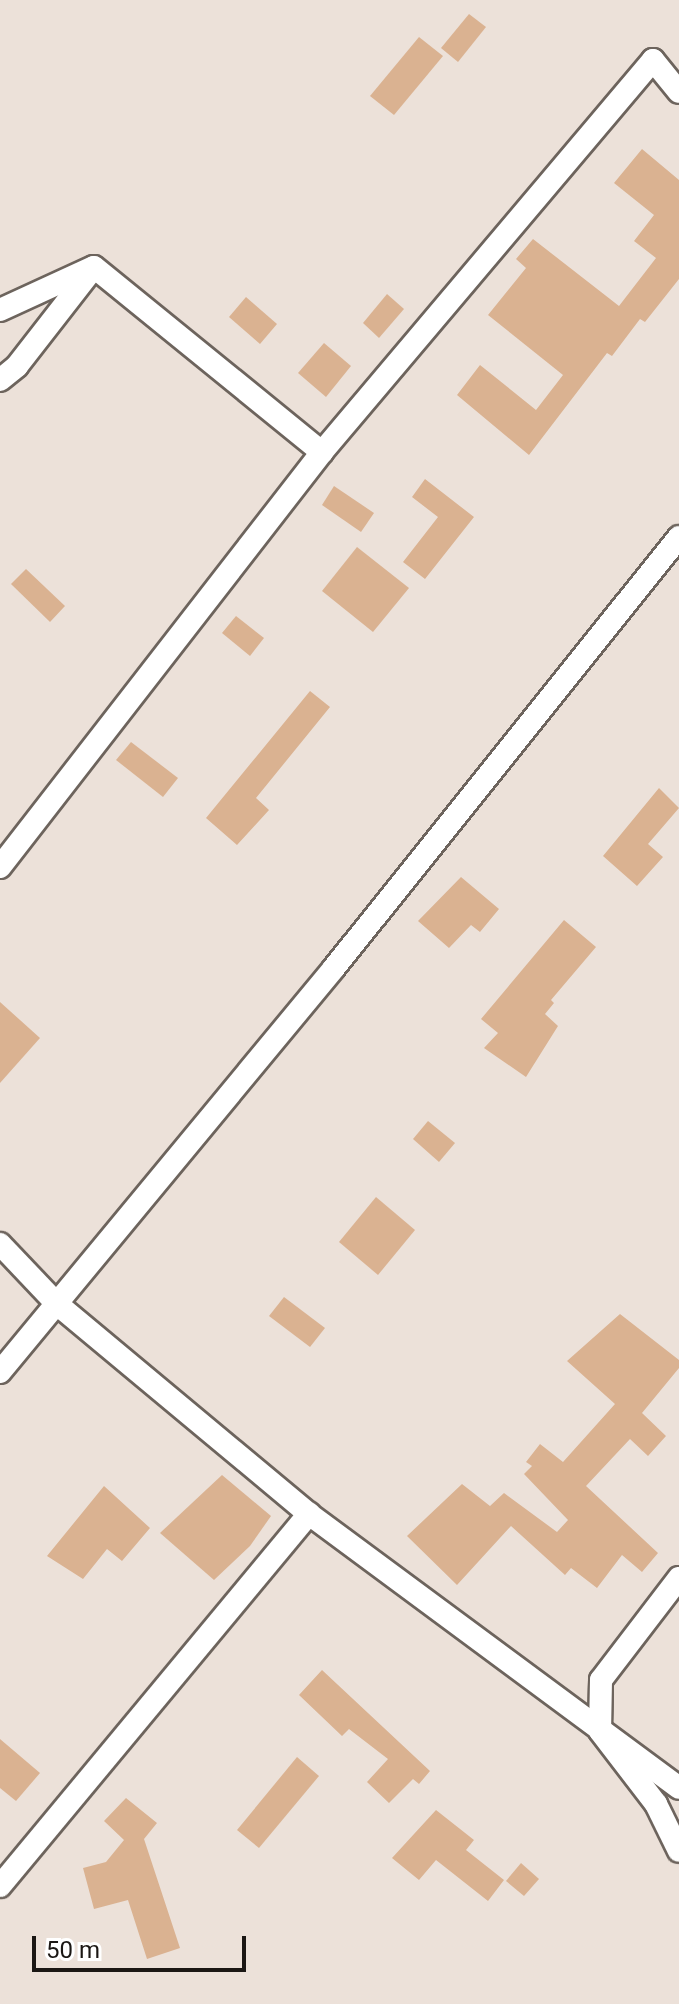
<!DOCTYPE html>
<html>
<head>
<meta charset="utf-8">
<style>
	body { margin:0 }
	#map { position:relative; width:679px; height:2004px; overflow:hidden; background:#ece1d9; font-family:Roboto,sans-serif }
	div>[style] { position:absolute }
	.building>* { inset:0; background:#dab291 }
	.roads { filter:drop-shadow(2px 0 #6d645d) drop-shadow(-2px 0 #6d645d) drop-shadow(0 2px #6d645d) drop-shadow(0 -2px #6d645d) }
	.minor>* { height:22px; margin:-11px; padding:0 11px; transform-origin:11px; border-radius:11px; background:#fff }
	span { translate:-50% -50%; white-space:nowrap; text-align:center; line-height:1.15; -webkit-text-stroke:6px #fff; paint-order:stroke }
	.scale { position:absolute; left:32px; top:1936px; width:214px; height:36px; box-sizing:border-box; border:4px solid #1b1714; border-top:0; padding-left:10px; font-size:24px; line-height:28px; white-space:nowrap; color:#1b1714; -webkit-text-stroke:6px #fff; paint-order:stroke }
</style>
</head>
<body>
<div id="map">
	<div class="building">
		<div style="clip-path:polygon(469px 14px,486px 27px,458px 62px,441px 48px)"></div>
		<div style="clip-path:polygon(419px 37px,443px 56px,394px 115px,370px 96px)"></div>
		<div style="clip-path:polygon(642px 149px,679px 180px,679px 279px,645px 322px,640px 319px,612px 356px,607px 353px,529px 455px,457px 395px,480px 365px,536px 410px,563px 375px,488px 315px,526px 268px,516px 259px,533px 239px,619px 306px,656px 258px,634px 241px,654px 215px,614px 183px)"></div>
		<div style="clip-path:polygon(387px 294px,404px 309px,379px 338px,363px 323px)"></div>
		<div style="clip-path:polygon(246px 297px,277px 324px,260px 344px,229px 317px)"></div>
		<div style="clip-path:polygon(324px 343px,351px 366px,326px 397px,298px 373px)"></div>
		<div style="clip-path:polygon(425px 479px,474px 517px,425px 579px,403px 562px,438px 517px,412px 497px)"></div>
		<div style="clip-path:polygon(334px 486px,374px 513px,361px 532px,322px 505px)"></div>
		<div style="clip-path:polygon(357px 547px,409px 588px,373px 632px,322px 591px)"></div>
		<div style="clip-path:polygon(26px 569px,65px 606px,50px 622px,11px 584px)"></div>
		<div style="clip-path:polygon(236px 616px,264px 638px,250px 656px,222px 633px)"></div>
		<div style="clip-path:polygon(310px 691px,330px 707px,256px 798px,269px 810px,237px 845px,206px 818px)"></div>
		<div style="clip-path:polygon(131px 742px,178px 778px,163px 797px,116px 760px)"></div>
		<div style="clip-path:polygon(659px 788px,679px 808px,648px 844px,663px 857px,637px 886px,603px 856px)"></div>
		<div style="clip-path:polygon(461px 877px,499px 909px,480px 932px,471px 925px,449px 948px,418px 921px)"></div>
		<div style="clip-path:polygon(564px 920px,596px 947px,551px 1000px,554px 1003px,545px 1014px,558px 1026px,526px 1077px,484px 1048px,498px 1033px,481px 1019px)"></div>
		<div style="clip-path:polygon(0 1002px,40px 1038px,0 1083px)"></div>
		<div style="clip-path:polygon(428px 1121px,455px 1143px,439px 1162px,413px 1139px)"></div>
		<div style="clip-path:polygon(376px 1197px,415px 1230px,378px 1275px,339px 1242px)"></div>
		<div style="clip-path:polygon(284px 1297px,325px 1328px,310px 1347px,269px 1316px)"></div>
		<div style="clip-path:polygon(620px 1314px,679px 1360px,679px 1368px,642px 1413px,666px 1436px,648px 1456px,630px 1439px,586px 1486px,658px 1553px,642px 1572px,622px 1555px,597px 1588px,571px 1568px,565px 1575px,511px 1526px,457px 1585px,407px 1536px,462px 1484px,490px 1506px,504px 1493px,557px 1532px,568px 1520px,524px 1474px,532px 1466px,526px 1462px,540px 1444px,563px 1462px,615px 1404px,567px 1361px)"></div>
		<div style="clip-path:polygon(222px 1475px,271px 1516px,250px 1546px,214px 1580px,160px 1533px)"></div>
		<div style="clip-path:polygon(104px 1486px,150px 1528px,122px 1561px,107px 1549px,83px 1579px,47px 1556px)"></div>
		<div style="clip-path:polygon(322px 1670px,430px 1771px,419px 1784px,413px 1779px,389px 1803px,367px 1782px,388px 1759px,349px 1729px,342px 1736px,299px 1695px)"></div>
		<div style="clip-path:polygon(0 1739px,40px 1773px,16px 1801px,0 1788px)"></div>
		<div style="clip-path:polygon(297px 1757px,319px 1776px,259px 1848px,237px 1830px)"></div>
		<div style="clip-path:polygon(126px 1798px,157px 1823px,144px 1839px,180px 1948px,147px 1959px,128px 1900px,94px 1909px,83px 1868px,106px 1862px,124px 1840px,104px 1821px)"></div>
		<div style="clip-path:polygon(436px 1810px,474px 1840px,466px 1850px,504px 1880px,488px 1901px,436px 1860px,419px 1880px,392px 1858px)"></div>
		<div style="clip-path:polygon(521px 1863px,539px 1879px,524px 1896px,506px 1881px)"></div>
	</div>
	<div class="roads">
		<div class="minor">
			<div style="left:0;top:310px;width:103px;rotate:-24.6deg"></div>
			<div style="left:94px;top:267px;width:294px;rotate:39.1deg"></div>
			<div style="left:0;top:380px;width:22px;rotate:-39deg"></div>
			<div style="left:17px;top:366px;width:120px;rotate:-52.1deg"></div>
			<div style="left:0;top:867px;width:525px;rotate:-52.19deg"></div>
			<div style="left:322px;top:452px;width:513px;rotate:-49.82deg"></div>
			<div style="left:653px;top:60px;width:41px;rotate:50.9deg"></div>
			<div style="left:0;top:1244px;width:83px;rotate:46.5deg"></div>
			<div style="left:57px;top:1304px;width:328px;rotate:39.8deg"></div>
			<div style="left:309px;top:1514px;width:460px;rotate:36.5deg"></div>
			<div style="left:0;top:1372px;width:524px;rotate:-50.42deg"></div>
			<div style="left:334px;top:968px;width:552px;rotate:-51.32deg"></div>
			<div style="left:679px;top:1578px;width:128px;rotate:127.4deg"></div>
			<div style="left:601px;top:1680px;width:51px;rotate:91.1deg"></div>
			<div style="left:600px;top:1731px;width:92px;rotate:52.5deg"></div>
			<div style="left:656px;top:1804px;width:52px;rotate:63.9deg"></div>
			<div style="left:0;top:1886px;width:484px;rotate:-50.3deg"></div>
		</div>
	</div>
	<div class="scale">50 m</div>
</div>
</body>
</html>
